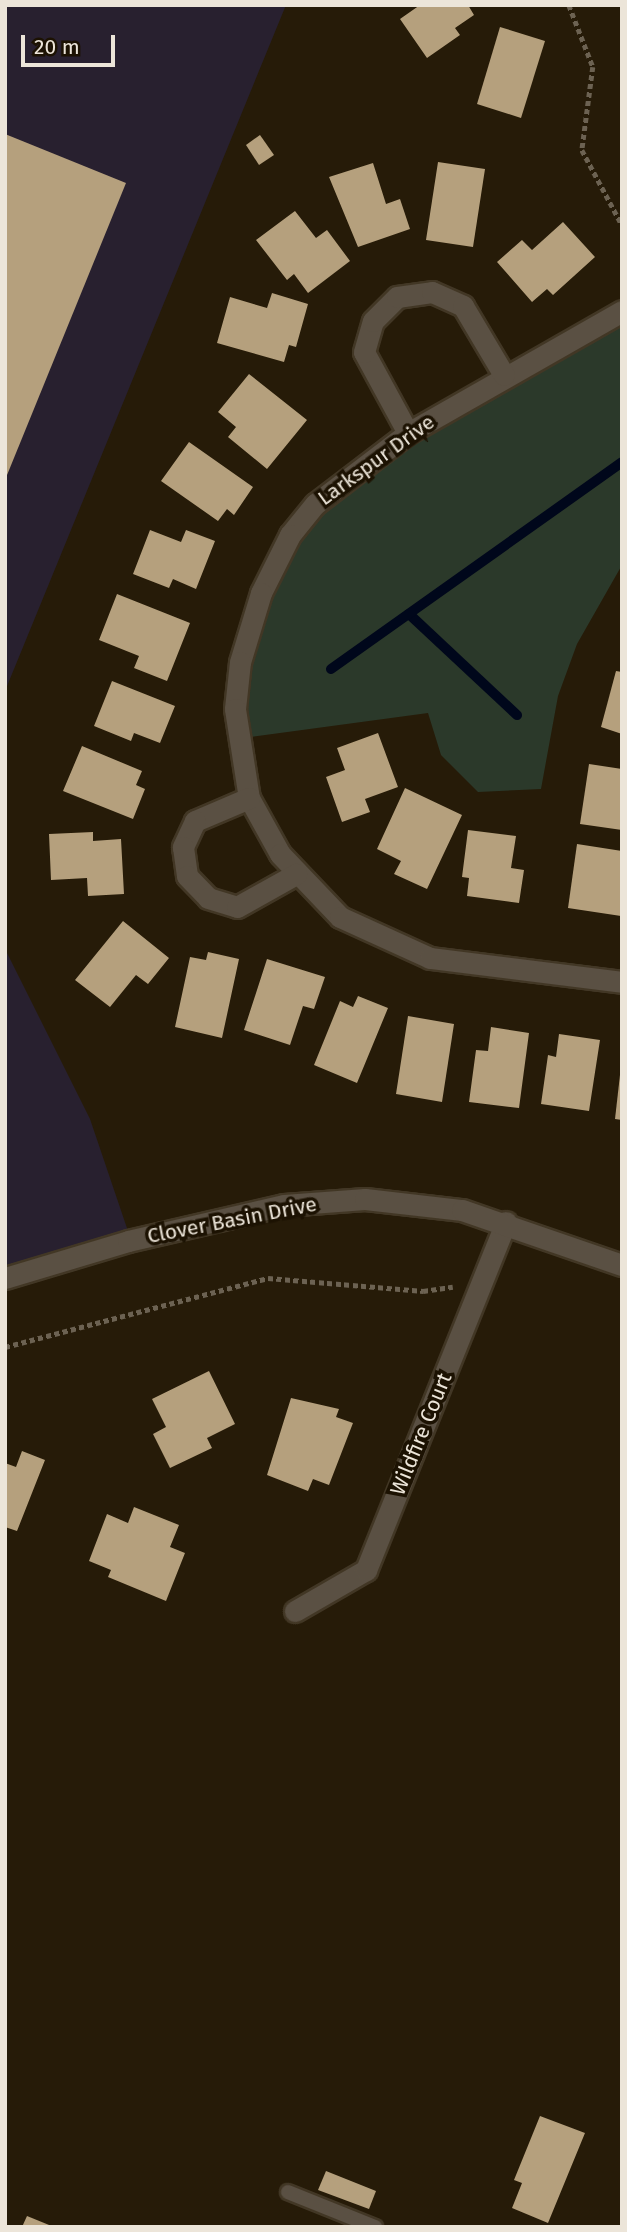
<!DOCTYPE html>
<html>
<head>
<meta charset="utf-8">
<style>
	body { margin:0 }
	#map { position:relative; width:627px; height:2232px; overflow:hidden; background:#261b08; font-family:"Fira Sans",sans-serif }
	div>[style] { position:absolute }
	.commercial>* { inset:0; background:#28202f }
	.green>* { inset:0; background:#2b392a }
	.stream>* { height:10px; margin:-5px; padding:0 5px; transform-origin:5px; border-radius:5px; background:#00071b }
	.building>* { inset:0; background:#b5a07d }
	.path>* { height:4.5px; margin-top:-2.25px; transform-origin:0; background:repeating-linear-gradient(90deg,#6c6252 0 5px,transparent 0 8.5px) }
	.roads { filter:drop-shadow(2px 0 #423725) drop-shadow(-2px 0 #423725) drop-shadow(0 2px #423725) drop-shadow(0 -2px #423725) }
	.service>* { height:14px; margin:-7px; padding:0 7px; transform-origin:7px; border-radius:7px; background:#5a5043 }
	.minor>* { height:21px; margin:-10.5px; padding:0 10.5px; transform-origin:10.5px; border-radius:10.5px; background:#5a5043 }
	.tertiary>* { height:21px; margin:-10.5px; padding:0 10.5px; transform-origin:10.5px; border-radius:10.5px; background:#5a5043 }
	span { translate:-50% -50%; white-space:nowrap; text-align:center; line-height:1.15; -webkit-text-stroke:7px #1c1202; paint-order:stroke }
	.street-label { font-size:21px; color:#ece5d9 }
	.frame { position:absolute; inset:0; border:7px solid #ece5d9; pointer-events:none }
	.scale { position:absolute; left:21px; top:35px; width:94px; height:32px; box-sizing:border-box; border:4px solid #ece5d9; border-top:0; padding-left:9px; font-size:21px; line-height:24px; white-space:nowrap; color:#ece5d9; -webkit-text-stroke:5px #1c1202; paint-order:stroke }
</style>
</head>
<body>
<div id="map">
	<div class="commercial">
		<div style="clip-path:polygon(5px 5px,286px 5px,5px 691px)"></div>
		<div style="clip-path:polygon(5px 949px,90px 1119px,131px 1240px,5px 1279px)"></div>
	</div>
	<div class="green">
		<div style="clip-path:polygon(622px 311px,622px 565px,577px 644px,558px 696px,541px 789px,478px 792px,441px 755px,428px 713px,235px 739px,249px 629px,325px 494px)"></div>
	</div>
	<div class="stream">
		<div style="left:409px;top:614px;width:148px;rotate:43.1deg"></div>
		<div style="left:331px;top:669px;width:357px;rotate:-35.4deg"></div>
	</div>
	<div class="building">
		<div style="clip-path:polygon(420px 5px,468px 5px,474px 15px,455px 28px,460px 35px,427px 58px,400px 19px)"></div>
		<div style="clip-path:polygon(500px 27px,545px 41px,521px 118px,477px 104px)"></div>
		<div style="clip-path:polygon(5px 134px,126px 183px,5px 480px)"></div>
		<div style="clip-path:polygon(260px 135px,274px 155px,259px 165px,246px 145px)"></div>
		<div style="clip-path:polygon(438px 162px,485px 169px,473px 247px,426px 240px)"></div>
		<div style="clip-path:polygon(373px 163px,386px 204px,400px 199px,410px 229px,358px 247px,329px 177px)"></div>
		<div style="clip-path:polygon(295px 211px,316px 238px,327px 230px,350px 261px,308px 293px,294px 274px,287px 280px,256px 240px)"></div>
		<div style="clip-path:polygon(563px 222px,595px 257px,553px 295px,547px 289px,532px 302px,497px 262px,522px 240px,532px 250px)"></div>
		<div style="clip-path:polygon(272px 293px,308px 304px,296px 347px,289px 345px,284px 362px,217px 343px,230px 297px,267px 308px)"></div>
		<div style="clip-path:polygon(249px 374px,307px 420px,267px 469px,228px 437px,236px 427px,218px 412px)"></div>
		<div style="clip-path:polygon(189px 442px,253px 487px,234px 515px,227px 509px,218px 521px,161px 481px)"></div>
		<div style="clip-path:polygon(150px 530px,181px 542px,186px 530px,215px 541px,196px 589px,173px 579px,169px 588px,133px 574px)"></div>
		<div style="clip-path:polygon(117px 594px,190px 623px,167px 681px,134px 668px,139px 656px,99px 640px)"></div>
		<div style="clip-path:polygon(616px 671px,622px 672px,622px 734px,601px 727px)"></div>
		<div style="clip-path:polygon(112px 681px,175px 706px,160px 743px,134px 733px,131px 741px,94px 726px)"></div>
		<div style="clip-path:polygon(378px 733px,398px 787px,365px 799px,370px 812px,342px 822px,326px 777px,345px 770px,337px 748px)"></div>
		<div style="clip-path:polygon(82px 746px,142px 771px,136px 785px,145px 789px,133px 819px,63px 791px)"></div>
		<div style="clip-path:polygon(589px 764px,622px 769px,622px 830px,580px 824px)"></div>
		<div style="clip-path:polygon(405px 788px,462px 815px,427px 889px,394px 874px,401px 861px,377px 849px)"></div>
		<div style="clip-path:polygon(468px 830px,516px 836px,511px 868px,524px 870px,519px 903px,467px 896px,469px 878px,462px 877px)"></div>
		<div style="clip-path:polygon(93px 832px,93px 841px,121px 839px,124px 894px,88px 896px,87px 878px,51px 880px,49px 834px)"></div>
		<div style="clip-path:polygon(577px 844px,622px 851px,621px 916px,568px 908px)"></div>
		<div style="clip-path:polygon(123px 921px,169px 958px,148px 984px,136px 975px,110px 1007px,75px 980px)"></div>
		<div style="clip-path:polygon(208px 952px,239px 959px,222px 1038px,175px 1027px,190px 957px,206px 960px)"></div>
		<div style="clip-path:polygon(267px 959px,325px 977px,314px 1009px,303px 1006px,290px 1045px,244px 1030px)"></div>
		<div style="clip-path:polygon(358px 996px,388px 1008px,357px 1083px,314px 1065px,340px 1001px,353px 1007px)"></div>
		<div style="clip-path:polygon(408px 1016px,454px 1024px,442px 1102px,396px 1094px)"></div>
		<div style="clip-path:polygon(491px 1027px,529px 1033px,519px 1108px,469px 1102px,476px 1050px,488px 1051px)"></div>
		<div style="clip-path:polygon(559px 1034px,600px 1040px,589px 1111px,541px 1104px,548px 1055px,556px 1057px)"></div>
		<div style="clip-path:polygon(620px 1075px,622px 1075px,622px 1120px,615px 1119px)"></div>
		<div style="clip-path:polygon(209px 1371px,235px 1424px,207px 1438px,212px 1448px,170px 1468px,153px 1434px,166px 1427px,152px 1399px)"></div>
		<div style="clip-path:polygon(291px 1398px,339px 1409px,336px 1417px,353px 1423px,329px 1485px,313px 1479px,308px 1491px,267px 1475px)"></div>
		<div style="clip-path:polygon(22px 1451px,45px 1460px,17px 1531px,5px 1527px,5px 1463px,16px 1467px)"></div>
		<div style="clip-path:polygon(134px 1507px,179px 1525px,170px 1547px,185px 1553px,166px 1601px,108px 1577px,111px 1570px,89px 1561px,107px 1514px,128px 1523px)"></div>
		<div style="clip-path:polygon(540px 2116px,585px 2133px,548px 2223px,512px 2208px,522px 2183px,514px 2180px)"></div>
		<div style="clip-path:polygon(326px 2171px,376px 2191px,369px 2209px,318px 2190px)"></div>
		<div style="clip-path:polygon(27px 2216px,54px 2227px,22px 2227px)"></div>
	</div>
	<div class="path">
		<div style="left:569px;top:5px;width:66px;rotate:68.8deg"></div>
		<div style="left:593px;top:67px;width:84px;rotate:97.5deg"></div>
		<div style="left:582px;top:150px;width:85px;rotate:61.9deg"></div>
		<div style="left:5px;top:1347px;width:272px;rotate:-14.7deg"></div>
		<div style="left:268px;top:1278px;width:156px;rotate:4.8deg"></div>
		<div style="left:423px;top:1291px;width:30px;rotate:-8deg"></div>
	</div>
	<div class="roads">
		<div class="service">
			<div style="left:288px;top:2192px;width:94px;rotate:21.9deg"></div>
		</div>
		<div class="minor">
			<div style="left:622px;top:311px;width:246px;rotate:150.3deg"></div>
			<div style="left:408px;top:433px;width:117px;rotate:142.6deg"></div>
			<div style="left:315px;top:504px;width:40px;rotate:129deg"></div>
			<div style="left:290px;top:535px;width:65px;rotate:116.6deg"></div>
			<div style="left:261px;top:593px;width:72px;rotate:106.9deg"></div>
			<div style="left:240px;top:662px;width:47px;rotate:96.1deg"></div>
			<div style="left:235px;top:709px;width:90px;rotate:81.1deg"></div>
			<div style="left:249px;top:798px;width:64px;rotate:61deg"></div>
			<div style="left:280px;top:854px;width:87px;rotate:46.4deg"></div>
			<div style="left:340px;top:917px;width:99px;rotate:24.5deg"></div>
			<div style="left:430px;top:958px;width:193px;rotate:7.1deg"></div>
			<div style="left:408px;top:433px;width:92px;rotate:-118.5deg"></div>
			<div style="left:364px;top:352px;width:32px;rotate:-74deg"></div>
			<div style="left:373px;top:321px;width:34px;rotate:-45deg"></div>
			<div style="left:397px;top:297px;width:35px;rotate:-8deg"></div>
			<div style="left:432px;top:292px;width:34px;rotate:24deg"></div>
			<div style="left:463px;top:306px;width:80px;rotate:59.3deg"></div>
			<div style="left:249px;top:798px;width:59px;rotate:156.9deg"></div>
			<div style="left:195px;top:821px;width:29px;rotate:115deg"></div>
			<div style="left:183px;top:847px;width:29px;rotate:82deg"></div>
			<div style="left:187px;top:876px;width:30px;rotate:46deg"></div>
			<div style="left:208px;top:898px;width:30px;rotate:17deg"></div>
			<div style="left:237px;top:907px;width:68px;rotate:-29.2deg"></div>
			<div style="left:295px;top:1611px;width:82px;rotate:-30deg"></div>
			<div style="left:366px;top:1570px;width:375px;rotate:-68.1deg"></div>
		</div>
		<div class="tertiary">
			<div style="left:5px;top:1278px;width:128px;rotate:-16.7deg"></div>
			<div style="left:128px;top:1241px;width:160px;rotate:-13deg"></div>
			<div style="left:284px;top:1205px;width:81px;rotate:-4.2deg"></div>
			<div style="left:365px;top:1199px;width:98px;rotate:6.5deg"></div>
			<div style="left:462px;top:1210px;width:169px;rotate:19deg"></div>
		</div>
	</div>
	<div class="street-label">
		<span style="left:376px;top:460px;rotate:-36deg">Larkspur Drive</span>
		<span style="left:232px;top:1220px;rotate:-11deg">Clover Basin Drive</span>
		<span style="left:421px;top:1434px;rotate:-68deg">Wildfire Court</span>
	</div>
	<div class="frame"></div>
	<div class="scale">20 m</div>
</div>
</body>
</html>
